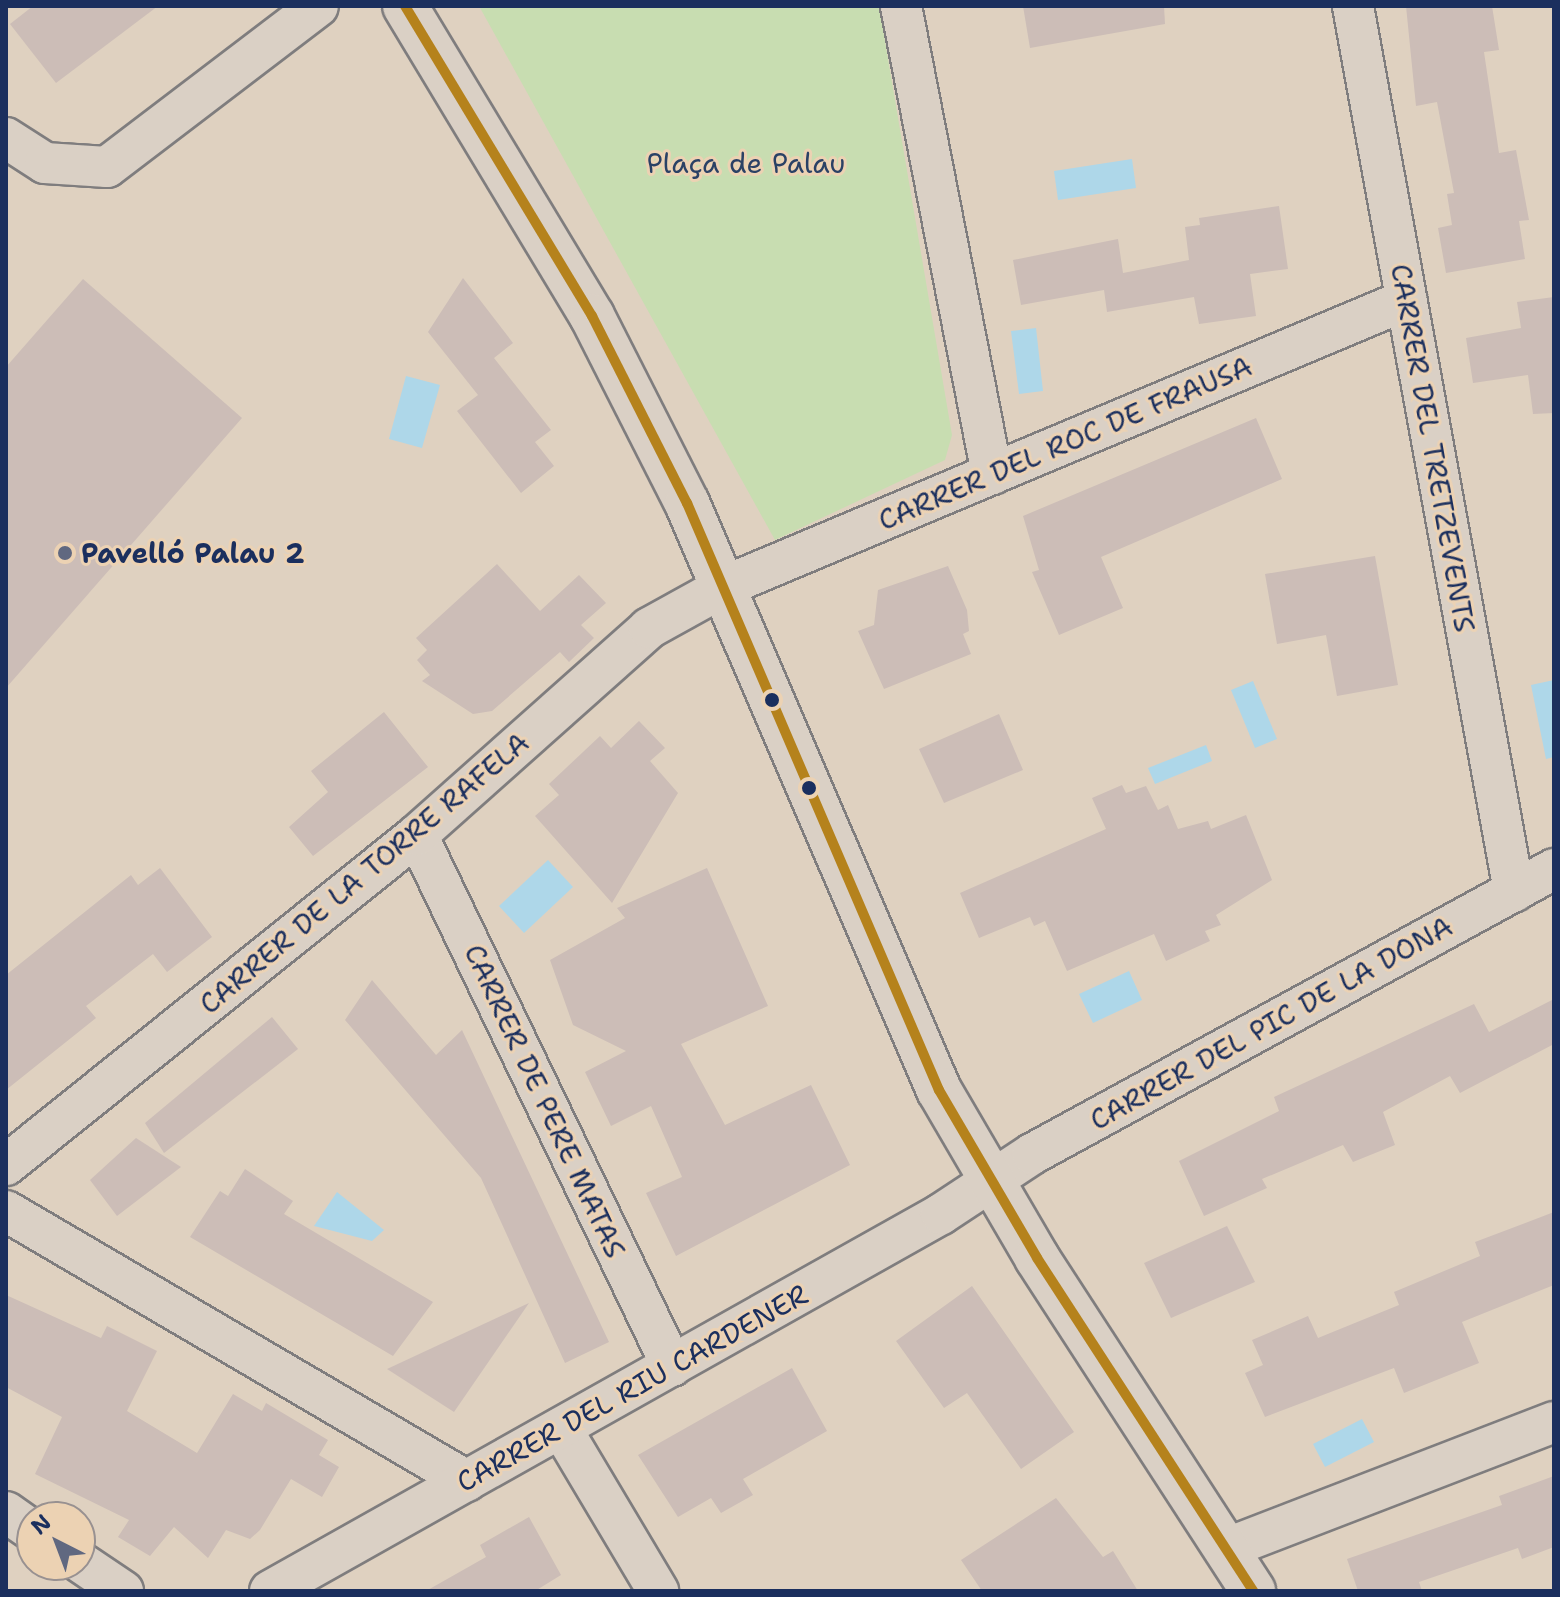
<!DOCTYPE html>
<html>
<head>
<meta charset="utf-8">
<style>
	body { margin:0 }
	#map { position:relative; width:1560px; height:1597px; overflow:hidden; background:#dfd1c0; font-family:"Shantell Sans",sans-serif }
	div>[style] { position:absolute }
	.green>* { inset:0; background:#c8ddb1 }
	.water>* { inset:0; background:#aed7e9 }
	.building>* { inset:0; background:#ccbdb7 }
	.roads { filter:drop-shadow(2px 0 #7f7d7e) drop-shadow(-2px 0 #7f7d7e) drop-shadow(0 2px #7f7d7e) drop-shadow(0 -2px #7f7d7e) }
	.street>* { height:40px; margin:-20px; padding:0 20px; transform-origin:20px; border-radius:20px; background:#dad0c5 }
	.secondary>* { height:44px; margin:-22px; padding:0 22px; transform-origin:22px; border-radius:22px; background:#dad0c5 }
	.bus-1>* { height:10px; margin:-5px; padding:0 5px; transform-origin:5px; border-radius:5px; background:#b5821c }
	.dots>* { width:22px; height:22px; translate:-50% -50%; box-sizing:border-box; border:4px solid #ecd2b3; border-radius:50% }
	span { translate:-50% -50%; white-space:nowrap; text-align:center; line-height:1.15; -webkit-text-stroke:6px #ecd2b3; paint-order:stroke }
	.park-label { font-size:28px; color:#2a4165 }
	.street-label { font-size:28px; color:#1b2f5e }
	.poi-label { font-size:28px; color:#1b2f5e; font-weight:700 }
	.left { translate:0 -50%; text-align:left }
	.frame { position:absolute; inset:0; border:8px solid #1b2f5e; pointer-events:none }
	.north { position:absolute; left:16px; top:1501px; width:80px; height:80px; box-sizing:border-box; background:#ecd2b3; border:2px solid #989191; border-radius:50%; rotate:318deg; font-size:22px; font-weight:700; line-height:32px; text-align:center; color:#1b2f5e }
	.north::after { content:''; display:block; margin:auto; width:28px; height:36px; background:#606880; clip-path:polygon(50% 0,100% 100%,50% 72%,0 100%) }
</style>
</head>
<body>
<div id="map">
	<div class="green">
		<div style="clip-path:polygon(479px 6px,879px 6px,952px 435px,945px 460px,775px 540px)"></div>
	</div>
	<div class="water">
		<div style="clip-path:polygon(1132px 159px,1136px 188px,1058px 200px,1054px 171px)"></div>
		<div style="clip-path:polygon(1036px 328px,1043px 391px,1019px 394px,1011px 331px)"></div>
		<div style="clip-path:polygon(406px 376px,440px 385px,422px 448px,389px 439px)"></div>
		<div style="clip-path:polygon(1554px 680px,1554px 757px,1546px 759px,1531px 685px)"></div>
		<div style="clip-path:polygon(1253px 681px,1277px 739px,1255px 748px,1231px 690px)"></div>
		<div style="clip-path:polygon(1206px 745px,1212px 761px,1155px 784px,1148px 768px)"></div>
		<div style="clip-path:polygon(548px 860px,573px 887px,524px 933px,499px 906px)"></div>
		<div style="clip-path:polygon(1129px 971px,1142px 1000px,1093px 1023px,1079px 994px)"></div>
		<div style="clip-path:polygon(337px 1192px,384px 1230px,372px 1241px,314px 1226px)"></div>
		<div style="clip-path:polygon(1362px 1419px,1374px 1442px,1325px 1467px,1313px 1444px)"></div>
	</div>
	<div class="building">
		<div style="clip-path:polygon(33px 6px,158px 6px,56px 83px,10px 24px)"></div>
		<div style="clip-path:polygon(1023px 6px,1164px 6px,1165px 24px,1030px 48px)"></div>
		<div style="clip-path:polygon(1406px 6px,1492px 6px,1499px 50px,1484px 52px,1499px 153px,1516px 150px,1529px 220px,1519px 221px,1525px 259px,1446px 273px,1438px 228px,1452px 225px,1447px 194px,1454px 193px,1437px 102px,1416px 106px)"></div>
		<div style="clip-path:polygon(1279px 206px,1288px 269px,1250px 274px,1256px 316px,1199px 324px,1194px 297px,1107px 312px,1104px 290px,1021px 305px,1013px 260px,1118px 239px,1123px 273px,1189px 260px,1185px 227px,1200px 225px,1199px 218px)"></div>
		<div style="clip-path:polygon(463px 278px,513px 343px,494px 358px,551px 430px,535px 442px,554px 466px,521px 493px,457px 411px,478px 395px,428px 332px)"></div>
		<div style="clip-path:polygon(83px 279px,242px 418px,6px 688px,6px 367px)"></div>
		<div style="clip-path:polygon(1554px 297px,1554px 413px,1533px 414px,1528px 375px,1473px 383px,1466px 338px,1521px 328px,1517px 302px)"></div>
		<div style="clip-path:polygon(1256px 418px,1282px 479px,1101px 557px,1123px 608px,1059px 635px,1032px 572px,1039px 570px,1023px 516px)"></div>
		<div style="clip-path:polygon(1375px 556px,1398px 685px,1337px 696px,1326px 635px,1277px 644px,1265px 574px)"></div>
		<div style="clip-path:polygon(497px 564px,540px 611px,579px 575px,606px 603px,581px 625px,594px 638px,569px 662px,560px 652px,492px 711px,473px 714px,422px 681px,430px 675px,417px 660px,427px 650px,416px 638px)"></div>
		<div style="clip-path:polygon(948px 566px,967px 610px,969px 631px,963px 634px,971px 654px,884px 689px,858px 631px,874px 625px,878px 590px)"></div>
		<div style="clip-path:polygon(384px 712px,428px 767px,313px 856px,289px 827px,328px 792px,311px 771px)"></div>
		<div style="clip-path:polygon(999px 714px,1023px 770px,944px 803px,919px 749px)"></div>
		<div style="clip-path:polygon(639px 721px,665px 748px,650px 761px,678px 793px,612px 903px,535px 816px,559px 795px,549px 784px,600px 736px,611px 748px)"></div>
		<div style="clip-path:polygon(1122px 785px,1126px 793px,1146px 786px,1158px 810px,1168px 805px,1178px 829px,1208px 821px,1211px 829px,1246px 815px,1272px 880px,1216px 915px,1221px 925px,1205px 931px,1210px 941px,1166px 961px,1154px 934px,1067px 971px,1045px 921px,1034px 926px,1030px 917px,979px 938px,960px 893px,1106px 829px,1092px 798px)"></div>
		<div style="clip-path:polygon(160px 868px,212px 937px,167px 972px,153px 954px,86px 1006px,96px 1018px,6px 1090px,6px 975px,131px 875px,138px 885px)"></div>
		<div style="clip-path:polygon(707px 868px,768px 1006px,681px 1044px,725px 1125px,811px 1085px,850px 1165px,676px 1256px,646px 1193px,682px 1177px,651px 1106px,611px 1126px,585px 1072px,626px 1051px,573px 1025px,550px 960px,625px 918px,617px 908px)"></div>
		<div style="clip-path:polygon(372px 980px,436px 1055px,462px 1030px,609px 1342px,565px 1363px,481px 1178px,345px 1020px)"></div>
		<div style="clip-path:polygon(1554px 999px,1554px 1044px,1460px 1093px,1450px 1076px,1383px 1112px,1395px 1145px,1353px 1162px,1343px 1145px,1262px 1179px,1267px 1188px,1204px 1216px,1179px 1161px,1279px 1111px,1274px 1097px,1474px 1004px,1489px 1032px)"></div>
		<div style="clip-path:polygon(272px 1017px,298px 1049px,164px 1153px,145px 1123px)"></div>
		<div style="clip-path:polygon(136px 1138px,181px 1167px,117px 1216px,90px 1180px)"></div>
		<div style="clip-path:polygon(245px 1169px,293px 1201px,284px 1214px,433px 1302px,393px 1356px,190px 1237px,220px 1191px,228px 1196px)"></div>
		<div style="clip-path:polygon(1554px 1212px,1554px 1285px,1462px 1322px,1479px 1363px,1404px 1393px,1394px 1368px,1265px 1417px,1245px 1373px,1263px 1365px,1252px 1340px,1308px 1316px,1318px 1338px,1399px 1305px,1394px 1292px,1480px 1256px,1475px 1242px)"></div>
		<div style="clip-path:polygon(1227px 1226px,1255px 1282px,1171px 1318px,1144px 1263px)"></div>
		<div style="clip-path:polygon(972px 1286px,1074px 1432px,1021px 1469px,967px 1393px,944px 1408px,896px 1341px)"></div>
		<div style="clip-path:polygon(6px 1295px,101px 1338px,107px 1326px,157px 1351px,127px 1411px,197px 1453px,233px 1394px,262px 1411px,266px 1403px,328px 1440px,319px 1455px,339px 1467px,322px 1497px,291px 1479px,260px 1530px,250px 1539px,226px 1530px,208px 1558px,174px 1527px,150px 1556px,118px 1537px,129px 1520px,35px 1474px,62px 1417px,6px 1387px)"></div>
		<div style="clip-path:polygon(529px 1303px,454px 1412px,387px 1369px)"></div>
		<div style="clip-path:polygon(792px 1368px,827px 1431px,743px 1479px,753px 1495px,721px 1513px,711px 1498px,678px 1517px,638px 1455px)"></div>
		<div style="clip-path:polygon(1554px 1476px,1554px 1547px,1522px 1559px,1518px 1548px,1419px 1582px,1422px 1591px,1358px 1591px,1347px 1559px,1502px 1505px,1499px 1496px)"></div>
		<div style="clip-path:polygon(1056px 1498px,1103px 1557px,1113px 1551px,1138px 1591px,982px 1591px,961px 1560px)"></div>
		<div style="clip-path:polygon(529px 1517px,561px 1575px,535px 1591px,426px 1591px,486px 1557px,480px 1545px)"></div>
	</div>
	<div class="roads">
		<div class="street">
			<div style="left:901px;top:6px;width:477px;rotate:79deg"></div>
			<div style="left:1353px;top:6px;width:900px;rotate:79.69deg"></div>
			<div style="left:6px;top:138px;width:46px;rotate:32.7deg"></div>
			<div style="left:45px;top:163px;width:62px;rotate:3.7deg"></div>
			<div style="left:107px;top:167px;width:265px;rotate:-37.3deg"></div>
			<div style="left:417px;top:835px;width:589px;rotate:64.35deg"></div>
			<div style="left:6px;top:1165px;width:527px;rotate:-38.76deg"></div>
			<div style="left:417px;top:835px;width:311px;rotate:-41.7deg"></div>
			<div style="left:649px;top:628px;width:87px;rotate:-28.9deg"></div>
			<div style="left:725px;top:586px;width:739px;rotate:-22.78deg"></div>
			<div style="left:6px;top:1211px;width:534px;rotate:30.36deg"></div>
			<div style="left:561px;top:1428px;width:190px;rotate:59.2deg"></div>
			<div style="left:6px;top:1512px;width:32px;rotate:35deg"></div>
			<div style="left:1225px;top:1549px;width:353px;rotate:-21.1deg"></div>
			<div style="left:80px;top:1562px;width:52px;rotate:34deg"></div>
			<div style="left:270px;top:1591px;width:770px;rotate:-29.33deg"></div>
			<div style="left:941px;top:1214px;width:109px;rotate:-33.4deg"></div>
			<div style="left:1032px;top:1154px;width:595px;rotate:-28.63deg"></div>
		</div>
		<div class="secondary">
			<div style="left:405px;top:6px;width:362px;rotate:58.9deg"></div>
			<div style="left:592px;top:316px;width:210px;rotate:63.1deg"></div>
			<div style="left:687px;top:503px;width:639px;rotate:66.77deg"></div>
			<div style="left:939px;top:1090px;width:194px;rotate:59.7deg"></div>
			<div style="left:1037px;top:1258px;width:397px;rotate:57deg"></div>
		</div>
	</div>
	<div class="bus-1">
		<div style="left:405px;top:6px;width:362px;rotate:58.9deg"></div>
		<div style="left:592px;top:316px;width:210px;rotate:63.1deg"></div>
		<div style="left:687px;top:503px;width:639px;rotate:66.77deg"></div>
		<div style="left:939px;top:1090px;width:194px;rotate:59.7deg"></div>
		<div style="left:1037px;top:1258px;width:397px;rotate:57deg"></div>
	</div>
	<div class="dots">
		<div style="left:65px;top:553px;background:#606880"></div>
		<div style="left:772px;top:700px;background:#1b2f5e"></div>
		<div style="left:809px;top:788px;background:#1b2f5e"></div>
	</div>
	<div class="park-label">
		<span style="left:746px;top:163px">Plaça de Palau</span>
	</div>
	<div class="street-label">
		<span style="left:1065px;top:443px;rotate:-23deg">CARRER DEL ROC DE FRAUSA</span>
		<span style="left:1433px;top:448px;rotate:80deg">CARRER DEL TRETZEVENTS</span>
		<span style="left:364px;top:873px;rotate:-40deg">CARRER DE LA TORRE RAFELA</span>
		<span style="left:1271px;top:1023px;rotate:-29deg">CARRER DEL PIC DE LA DONA</span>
		<span style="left:545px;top:1101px;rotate:65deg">CARRER DE PERE MATAS</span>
		<span style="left:632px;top:1388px;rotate:-29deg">CARRER DEL RIU CARDENER</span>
	</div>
	<div class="poi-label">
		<span class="left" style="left:81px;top:553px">Pavelló Palau 2</span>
	</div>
	<div class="frame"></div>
	<div class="north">N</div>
</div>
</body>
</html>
